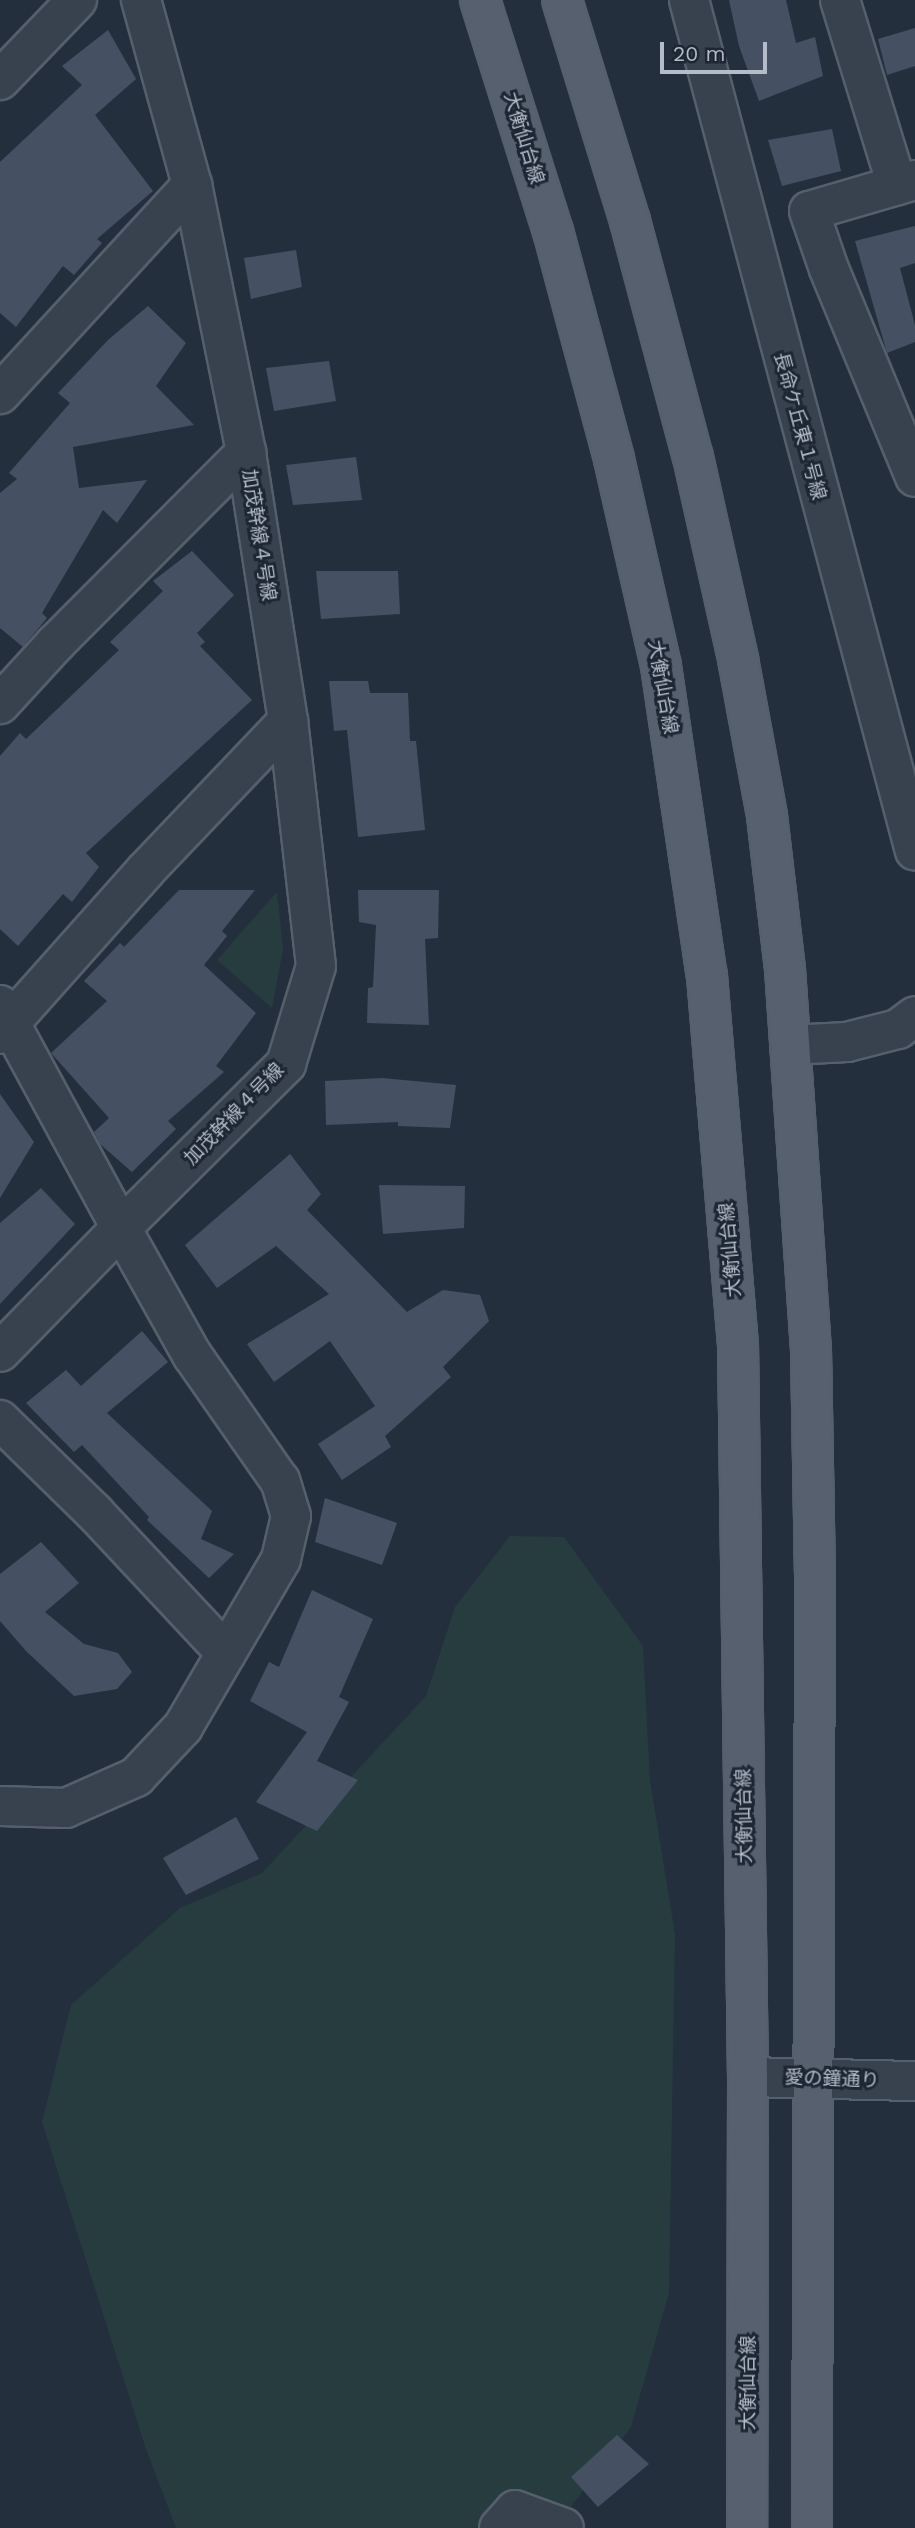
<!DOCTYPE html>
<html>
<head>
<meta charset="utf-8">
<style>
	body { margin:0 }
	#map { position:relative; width:915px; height:2528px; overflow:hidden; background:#242f3e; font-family:"Work Sans","Noto Sans JP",sans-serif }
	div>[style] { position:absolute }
	.green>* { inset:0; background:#263c3f }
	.building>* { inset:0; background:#455162 }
	.roads { filter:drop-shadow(2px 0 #565f6c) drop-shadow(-2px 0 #565f6c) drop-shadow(0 2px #565f6c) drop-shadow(0 -2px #565f6c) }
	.minor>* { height:38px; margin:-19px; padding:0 19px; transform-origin:19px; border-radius:19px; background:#38414e }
	.major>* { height:38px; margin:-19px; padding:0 19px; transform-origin:19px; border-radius:19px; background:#56606e }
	span { translate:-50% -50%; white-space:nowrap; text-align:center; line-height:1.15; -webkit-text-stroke:6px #1d2633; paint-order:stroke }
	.street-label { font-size:19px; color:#b4bcc9 }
	.scale { position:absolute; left:660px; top:42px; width:107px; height:32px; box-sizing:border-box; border:4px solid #b4bcc9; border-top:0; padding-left:9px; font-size:21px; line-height:24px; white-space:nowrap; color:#b4bcc9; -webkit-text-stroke:5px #1d2633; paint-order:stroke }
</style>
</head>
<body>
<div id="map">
	<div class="green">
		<div style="clip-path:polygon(277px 892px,283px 949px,272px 1008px,217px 960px)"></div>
		<div style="clip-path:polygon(510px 1536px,564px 1537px,643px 1646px,650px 1781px,675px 1934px,669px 2293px,631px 2427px,555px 2528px,176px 2528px,145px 2446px,42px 2122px,71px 2005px,180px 1908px,262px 1873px,426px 1696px,455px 1607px)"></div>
	</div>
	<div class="building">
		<div style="clip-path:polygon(729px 0,786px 0,796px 43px,815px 37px,823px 76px,759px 101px,739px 46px)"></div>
		<div style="clip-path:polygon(915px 28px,915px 66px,887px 75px,878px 39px)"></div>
		<div style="clip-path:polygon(108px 30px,136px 79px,95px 115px,153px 191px,97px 239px,102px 243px,74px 275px,63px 266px,16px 327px,0 313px,0 162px,82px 85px,62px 66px)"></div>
		<div style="clip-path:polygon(832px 129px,841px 171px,782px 186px,768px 140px)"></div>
		<div style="clip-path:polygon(915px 226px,915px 263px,900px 268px,915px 325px,915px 342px,887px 353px,855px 241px)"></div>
		<div style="clip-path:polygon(296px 250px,302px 287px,251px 299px,244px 258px)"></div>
		<div style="clip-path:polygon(148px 306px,186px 343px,156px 386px,194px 425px,73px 447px,79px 488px,147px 480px,117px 523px,103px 510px,42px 613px,47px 618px,23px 647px,0 628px,0 493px,17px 479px,9px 473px,70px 403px,58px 393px,108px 340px)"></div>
		<div style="clip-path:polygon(329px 361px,336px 401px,274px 411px,266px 368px)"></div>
		<div style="clip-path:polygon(356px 457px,362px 500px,293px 505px,286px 465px)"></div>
		<div style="clip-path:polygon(192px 551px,234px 595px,197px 633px,205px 642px,200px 646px,252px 700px,86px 853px,99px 867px,72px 902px,63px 894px,18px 946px,0 929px,0 756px,20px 733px,26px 739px,119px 650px,110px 642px,163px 591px,153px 581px)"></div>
		<div style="clip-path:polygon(316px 571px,398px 571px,400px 614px,321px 619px)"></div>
		<div style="clip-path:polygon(329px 681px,368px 681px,370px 693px,408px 693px,410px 741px,416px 741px,425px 830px,358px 837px,347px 730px,334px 731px)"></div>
		<div style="clip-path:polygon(179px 890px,255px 890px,222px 931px,227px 936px,204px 965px,256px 1013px,216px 1066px,224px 1072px,168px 1121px,176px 1129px,132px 1172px,100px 1144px,94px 1132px,109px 1118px,51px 1053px,107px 1001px,84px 981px,120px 943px,124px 947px)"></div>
		<div style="clip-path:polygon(358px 890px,439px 890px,438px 938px,425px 939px,429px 1025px,367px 1023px,368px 988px,373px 987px,376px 925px,359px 922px)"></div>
		<div style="clip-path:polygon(382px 1078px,456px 1085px,450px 1128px,398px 1126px,398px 1122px,326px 1125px,325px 1081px)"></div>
		<div style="clip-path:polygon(0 1094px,34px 1142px,0 1198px)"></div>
		<div style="clip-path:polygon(290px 1154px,321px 1194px,307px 1210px,407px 1312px,443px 1290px,480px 1295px,489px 1321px,443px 1367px,451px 1377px,385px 1436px,391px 1447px,342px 1480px,318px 1444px,375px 1406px,330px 1341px,274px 1382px,247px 1344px,329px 1294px,276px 1246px,217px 1288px,185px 1245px)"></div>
		<div style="clip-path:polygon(379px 1185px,465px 1186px,464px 1228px,383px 1234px)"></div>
		<div style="clip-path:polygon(41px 1188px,75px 1224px,0 1304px,0 1223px)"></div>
		<div style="clip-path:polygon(142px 1331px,168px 1362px,107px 1413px,212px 1511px,201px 1539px,234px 1554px,209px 1578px,147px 1520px,149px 1517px,82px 1445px,74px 1452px,26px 1403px,66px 1370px,81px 1386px)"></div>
		<div style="clip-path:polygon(325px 1498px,397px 1523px,382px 1565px,315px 1542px)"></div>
		<div style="clip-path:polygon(41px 1542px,79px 1583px,45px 1612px,84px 1644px,118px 1653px,132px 1672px,117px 1689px,74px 1696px,26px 1651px,0 1621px,0 1574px)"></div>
		<div style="clip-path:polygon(312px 1590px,373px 1619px,339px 1697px,349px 1702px,317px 1761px,358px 1780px,317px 1831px,256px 1802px,307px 1732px,250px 1701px,269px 1662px,279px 1667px)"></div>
		<div style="clip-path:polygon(236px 1817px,259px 1859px,186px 1895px,163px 1858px)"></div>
		<div style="clip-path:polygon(617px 2435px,649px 2464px,598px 2507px,571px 2477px)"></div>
	</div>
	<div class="roads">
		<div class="minor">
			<div style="left:689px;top:0;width:880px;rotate:75.13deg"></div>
			<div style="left:840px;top:0;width:194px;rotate:72.9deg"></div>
			<div style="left:0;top:80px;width:111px;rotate:-46.1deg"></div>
			<div style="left:915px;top:180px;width:110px;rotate:163.7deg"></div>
			<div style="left:809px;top:211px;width:61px;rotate:71deg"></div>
			<div style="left:829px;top:269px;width:225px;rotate:67.5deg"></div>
			<div style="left:0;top:394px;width:284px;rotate:-47.4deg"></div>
			<div style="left:0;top:704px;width:81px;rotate:-47.5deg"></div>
			<div style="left:55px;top:644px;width:271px;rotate:-45.1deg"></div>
			<div style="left:0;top:1005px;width:254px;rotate:61.5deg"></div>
			<div style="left:121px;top:1228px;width:173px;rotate:134.3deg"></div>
			<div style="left:0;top:1034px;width:220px;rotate:-48.3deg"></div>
			<div style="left:146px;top:870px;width:206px;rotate:-46.4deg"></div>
			<div style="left:790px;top:1045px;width:57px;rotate:-3deg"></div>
			<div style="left:847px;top:1042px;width:53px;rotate:-14.3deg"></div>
			<div style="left:898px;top:1029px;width:21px;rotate:-37deg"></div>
			<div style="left:0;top:1420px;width:132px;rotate:44.4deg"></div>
			<div style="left:94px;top:1512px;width:193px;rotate:46.9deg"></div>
			<div style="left:0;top:1806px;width:66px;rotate:1.7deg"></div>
			<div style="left:66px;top:1808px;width:77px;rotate:-23.9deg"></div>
			<div style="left:136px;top:1777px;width:69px;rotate:-46.8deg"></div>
			<div style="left:183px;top:1727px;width:194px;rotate:-59.7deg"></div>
			<div style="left:281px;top:1559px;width:44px;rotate:-76.9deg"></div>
			<div style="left:291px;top:1516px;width:37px;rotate:-107deg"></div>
			<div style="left:280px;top:1481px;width:154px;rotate:-124.9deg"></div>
			<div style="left:192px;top:1355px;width:145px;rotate:-119.2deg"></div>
			<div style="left:121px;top:1228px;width:233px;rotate:-44.8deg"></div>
			<div style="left:286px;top:1064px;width:102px;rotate:-73deg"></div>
			<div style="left:316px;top:966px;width:247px;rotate:-96.5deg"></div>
			<div style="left:288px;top:721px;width:272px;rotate:-98.9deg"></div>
			<div style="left:246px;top:452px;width:272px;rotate:-101.4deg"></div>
			<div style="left:192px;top:185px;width:192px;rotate:-105.4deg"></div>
			<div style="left:748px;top:2077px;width:167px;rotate:1.4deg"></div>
			<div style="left:499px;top:2528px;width:24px;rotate:-48deg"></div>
			<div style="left:515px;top:2510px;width:52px;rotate:20.2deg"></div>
		</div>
		<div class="major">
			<div style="left:480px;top:0;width:242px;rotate:72.5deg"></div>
			<div style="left:553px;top:231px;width:236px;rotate:75deg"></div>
			<div style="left:614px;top:459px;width:212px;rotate:77.2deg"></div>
			<div style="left:661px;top:666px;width:313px;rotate:81.6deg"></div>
			<div style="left:707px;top:976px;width:368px;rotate:85.2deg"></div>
			<div style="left:738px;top:1343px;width:734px;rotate:89.22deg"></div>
			<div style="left:748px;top:2077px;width:451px;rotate:90.1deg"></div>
			<div style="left:562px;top:0;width:231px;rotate:72.9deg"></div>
			<div style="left:630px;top:221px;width:244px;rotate:75.1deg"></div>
			<div style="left:693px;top:457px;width:207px;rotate:77.4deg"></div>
			<div style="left:738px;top:659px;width:160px;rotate:79.5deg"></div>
			<div style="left:767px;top:816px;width:154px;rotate:83.3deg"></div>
			<div style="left:785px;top:969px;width:381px;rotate:86.1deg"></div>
			<div style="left:811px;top:1349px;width:224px;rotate:89deg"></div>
			<div style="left:815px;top:1573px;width:955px;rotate:90.18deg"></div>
		</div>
	</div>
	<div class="street-label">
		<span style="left:524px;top:138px;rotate:73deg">大衡仙台線</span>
		<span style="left:800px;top:426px;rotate:75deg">長命ケ丘東１号線</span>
		<span style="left:259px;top:535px;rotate:81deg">加茂幹線４号線</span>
		<span style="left:663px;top:687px;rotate:80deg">大衡仙台線</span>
		<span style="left:234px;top:1114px;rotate:-46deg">加茂幹線４号線</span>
		<span style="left:730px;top:1250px;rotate:-95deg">大衡仙台線</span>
		<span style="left:744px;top:1816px;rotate:-91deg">大衡仙台線</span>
		<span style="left:832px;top:2079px;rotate:2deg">愛の鐘通り</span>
		<span style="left:748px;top:2383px;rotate:-90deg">大衡仙台線</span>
	</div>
	<div class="scale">20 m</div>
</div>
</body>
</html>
